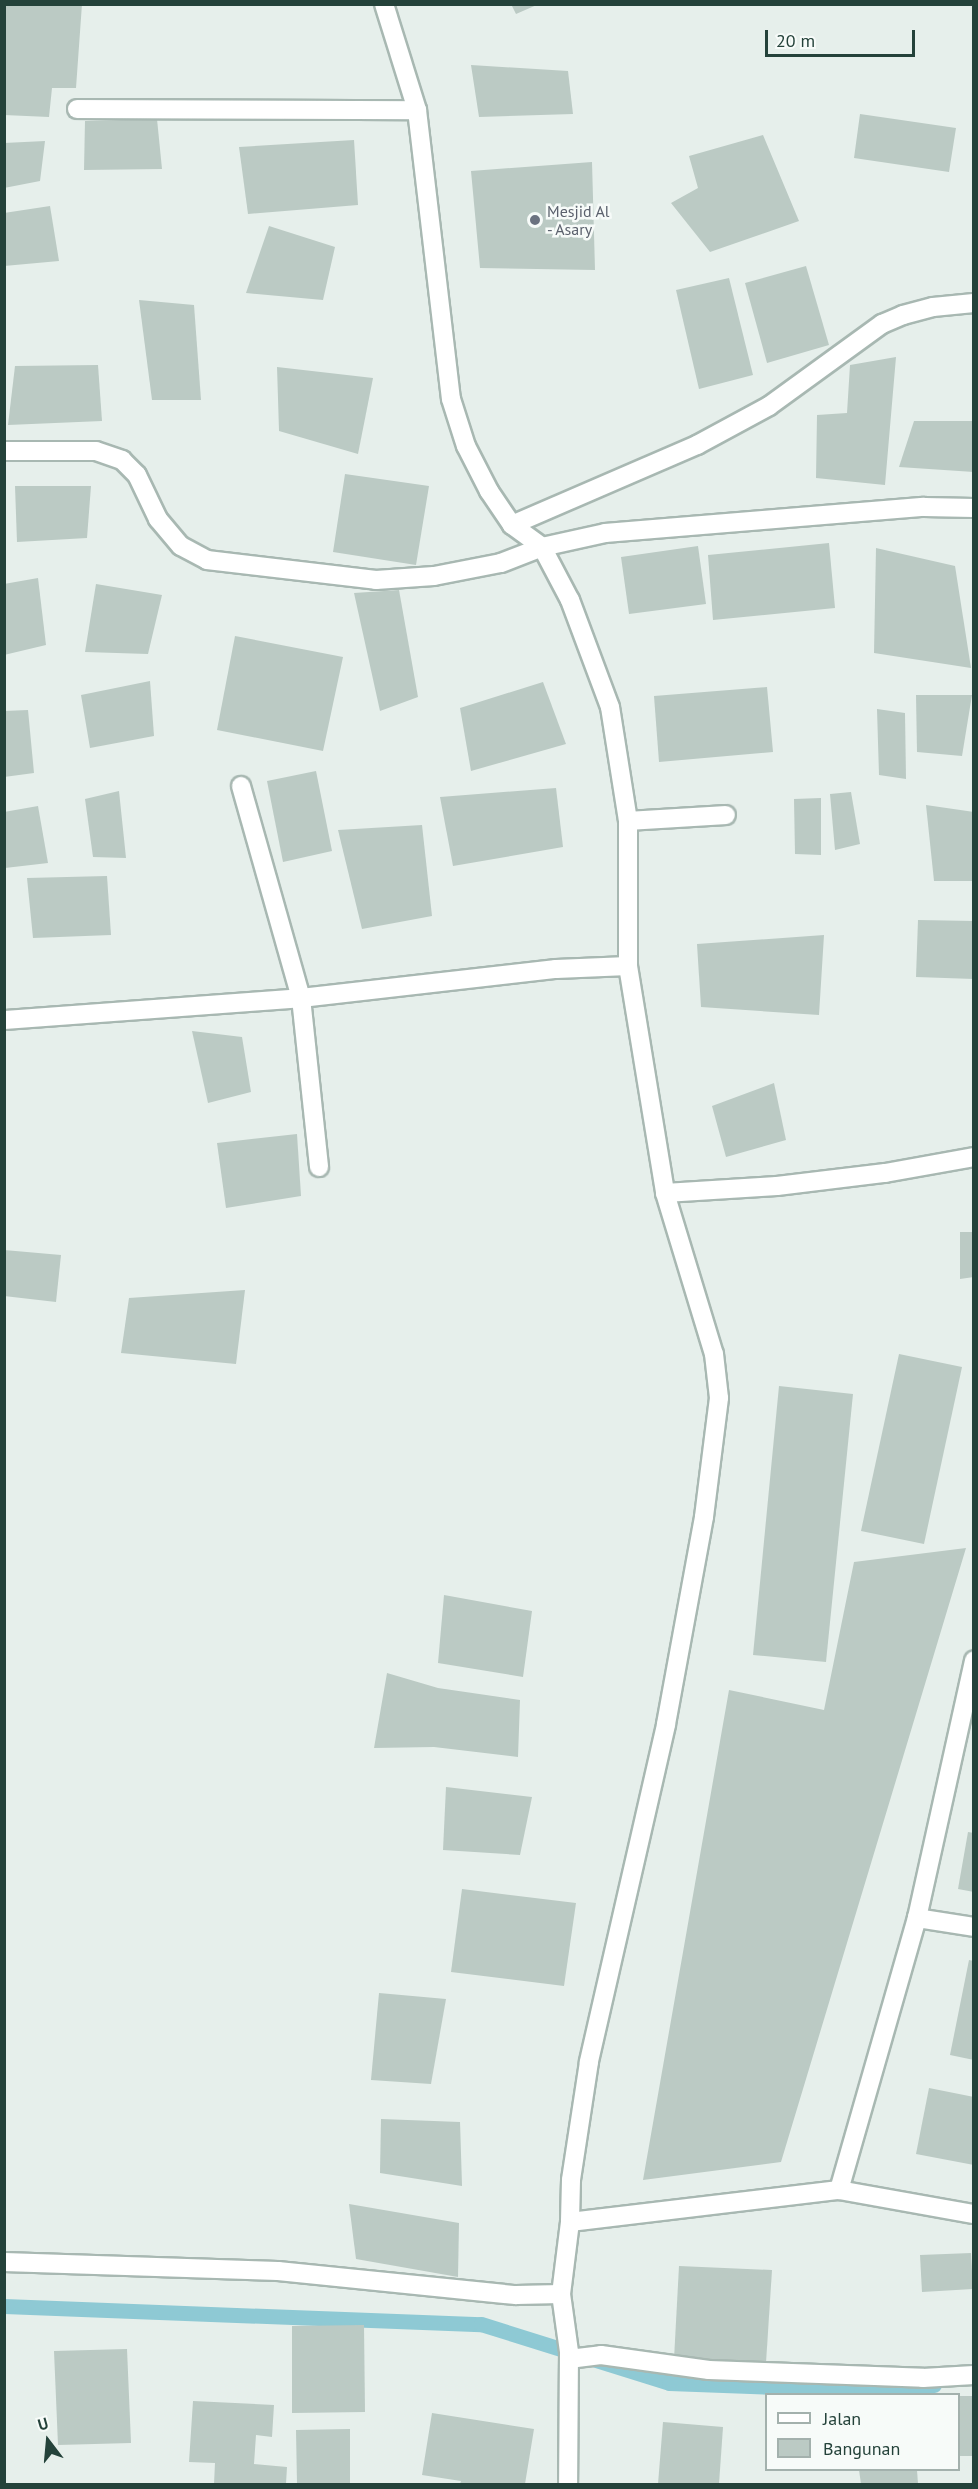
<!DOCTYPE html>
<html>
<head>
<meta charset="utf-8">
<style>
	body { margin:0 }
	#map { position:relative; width:978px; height:2489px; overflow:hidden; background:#e6efeb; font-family:"PT Sans",sans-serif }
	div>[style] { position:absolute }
	.stream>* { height:15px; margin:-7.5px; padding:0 7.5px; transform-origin:7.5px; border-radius:7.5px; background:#8ec9d4 }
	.building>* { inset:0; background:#bbcac4 }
	.roads { filter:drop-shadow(2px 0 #a8b8b2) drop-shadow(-2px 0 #a8b8b2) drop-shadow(0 2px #a8b8b2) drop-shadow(0 -2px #a8b8b2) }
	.minor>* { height:18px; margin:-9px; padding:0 9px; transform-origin:9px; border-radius:9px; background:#fff }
	.dots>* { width:16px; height:16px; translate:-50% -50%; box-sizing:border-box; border:3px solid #f7fbf9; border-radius:50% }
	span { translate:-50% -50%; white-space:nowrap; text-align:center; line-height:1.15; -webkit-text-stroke:5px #f7fbf9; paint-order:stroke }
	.worship-label { font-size:16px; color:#5b616d }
	.left { translate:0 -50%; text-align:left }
	.frame { position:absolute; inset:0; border:6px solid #24423a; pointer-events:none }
	.legend { position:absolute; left:765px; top:2393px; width:195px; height:78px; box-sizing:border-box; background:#f7fbf9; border:2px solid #a3b1ad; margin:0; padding:8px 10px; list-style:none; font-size:18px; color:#24423a }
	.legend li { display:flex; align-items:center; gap:12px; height:30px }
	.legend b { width:30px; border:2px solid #a3b1ad }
	.north { position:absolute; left:18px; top:2411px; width:60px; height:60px; -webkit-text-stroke:4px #f7fbf9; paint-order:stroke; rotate:344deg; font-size:16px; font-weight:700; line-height:24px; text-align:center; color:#24423a }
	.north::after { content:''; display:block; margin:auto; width:21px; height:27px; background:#24423a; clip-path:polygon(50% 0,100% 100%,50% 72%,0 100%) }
	.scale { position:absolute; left:765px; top:30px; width:150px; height:27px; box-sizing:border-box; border:3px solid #24423a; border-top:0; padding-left:8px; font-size:18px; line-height:21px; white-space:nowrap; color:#24423a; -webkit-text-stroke:4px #f7fbf9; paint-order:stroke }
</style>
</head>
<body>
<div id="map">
	<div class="stream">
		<div style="left:4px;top:2306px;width:477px;rotate:2.2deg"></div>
		<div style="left:481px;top:2324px;width:197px;rotate:17.4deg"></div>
		<div style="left:669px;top:2383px;width:192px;rotate:2.1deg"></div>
		<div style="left:861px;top:2390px;width:73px;rotate:-3.9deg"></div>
	</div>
	<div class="building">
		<div style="clip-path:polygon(4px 4px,82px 4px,76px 88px,52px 88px,49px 117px,4px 115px)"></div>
		<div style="clip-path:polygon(511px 4px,539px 4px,516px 14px)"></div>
		<div style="clip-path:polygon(471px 65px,568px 71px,573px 114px,479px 117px)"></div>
		<div style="clip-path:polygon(860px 114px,956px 128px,949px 172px,854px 158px)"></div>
		<div style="clip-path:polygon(157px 119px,162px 169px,84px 170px,85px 121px)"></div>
		<div style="clip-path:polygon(763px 135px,799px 221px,710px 252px,671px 203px,698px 188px,689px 156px)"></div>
		<div style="clip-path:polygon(354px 140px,358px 205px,248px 214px,239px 147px)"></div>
		<div style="clip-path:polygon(45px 141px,40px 181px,4px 188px,4px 143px)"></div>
		<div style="clip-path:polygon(592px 162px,595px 270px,480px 268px,471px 171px)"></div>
		<div style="clip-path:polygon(50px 206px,59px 261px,4px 266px,4px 213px)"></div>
		<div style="clip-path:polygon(269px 226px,335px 247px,323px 300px,246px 293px)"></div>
		<div style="clip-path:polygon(806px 266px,829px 345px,767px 363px,745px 283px)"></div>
		<div style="clip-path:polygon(729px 278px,753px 375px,699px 389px,676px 290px)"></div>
		<div style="clip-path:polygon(139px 300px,194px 305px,201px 400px,152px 400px)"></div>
		<div style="clip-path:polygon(896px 357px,885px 485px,816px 478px,817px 415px,847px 413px,850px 365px)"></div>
		<div style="clip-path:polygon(98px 365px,102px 421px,8px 425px,15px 366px)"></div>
		<div style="clip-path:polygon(277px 367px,373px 378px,358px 454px,279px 431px)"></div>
		<div style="clip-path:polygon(914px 421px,974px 421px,974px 472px,899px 467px)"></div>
		<div style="clip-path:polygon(345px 474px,429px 486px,416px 565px,333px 552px)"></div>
		<div style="clip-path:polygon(15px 486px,91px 486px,87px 538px,17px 542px)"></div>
		<div style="clip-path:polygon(829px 543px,835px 608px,713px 620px,708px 555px)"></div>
		<div style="clip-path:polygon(698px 546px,706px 604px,629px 614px,621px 557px)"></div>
		<div style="clip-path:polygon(876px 548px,955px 566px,971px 668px,874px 653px)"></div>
		<div style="clip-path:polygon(38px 578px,46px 645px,4px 655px,4px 584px)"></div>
		<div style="clip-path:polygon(96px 584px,162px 595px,148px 654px,85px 652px)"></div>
		<div style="clip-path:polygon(399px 590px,418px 697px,380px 711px,354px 593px)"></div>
		<div style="clip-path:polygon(235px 636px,343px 657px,323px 751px,217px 730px)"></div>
		<div style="clip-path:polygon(150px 681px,154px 736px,90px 748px,81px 695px)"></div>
		<div style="clip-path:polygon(543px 682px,566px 744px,471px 771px,460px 708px)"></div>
		<div style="clip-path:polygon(767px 687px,773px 752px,659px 762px,654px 696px)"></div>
		<div style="clip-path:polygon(916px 695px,972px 695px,962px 756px,917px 752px)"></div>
		<div style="clip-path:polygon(877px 709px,905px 713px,906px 779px,879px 775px)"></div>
		<div style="clip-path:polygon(28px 710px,34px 773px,4px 777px,4px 711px)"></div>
		<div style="clip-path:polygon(316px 771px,332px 851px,283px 862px,267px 781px)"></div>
		<div style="clip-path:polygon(556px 788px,563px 847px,453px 866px,440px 797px)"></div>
		<div style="clip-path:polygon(119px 791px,126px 858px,93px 857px,85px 799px)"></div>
		<div style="clip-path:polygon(851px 792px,860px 844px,835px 850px,830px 794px)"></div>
		<div style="clip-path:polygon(821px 798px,821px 855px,795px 854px,794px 799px)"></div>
		<div style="clip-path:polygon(926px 805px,974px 812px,974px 881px,934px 881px)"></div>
		<div style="clip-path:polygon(38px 806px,48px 863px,5px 868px,4px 812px)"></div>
		<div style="clip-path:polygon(422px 825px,432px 916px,362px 929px,338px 830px)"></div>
		<div style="clip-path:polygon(107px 876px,111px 935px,33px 938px,27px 878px)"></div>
		<div style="clip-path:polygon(918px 920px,974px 921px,974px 979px,916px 977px)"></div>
		<div style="clip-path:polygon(824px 935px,819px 1015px,701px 1007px,697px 944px)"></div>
		<div style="clip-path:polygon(192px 1031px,242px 1037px,251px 1092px,208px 1103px)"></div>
		<div style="clip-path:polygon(774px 1083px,786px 1140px,726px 1157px,712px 1106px)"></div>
		<div style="clip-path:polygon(297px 1134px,301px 1196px,226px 1208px,217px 1143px)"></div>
		<div style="clip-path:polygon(960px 1232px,974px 1232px,974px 1277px,960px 1279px)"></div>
		<div style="clip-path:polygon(4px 1250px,61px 1255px,56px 1302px,4px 1296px)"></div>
		<div style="clip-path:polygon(245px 1290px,236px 1364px,121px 1353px,129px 1298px)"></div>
		<div style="clip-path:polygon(899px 1354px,962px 1367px,924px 1544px,861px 1531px)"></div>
		<div style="clip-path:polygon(779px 1386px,853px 1394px,826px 1662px,753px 1655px)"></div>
		<div style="clip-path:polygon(966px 1548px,781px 2162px,643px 2180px,729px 1690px,824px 1710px,854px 1562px)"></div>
		<div style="clip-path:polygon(444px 1595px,532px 1611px,523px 1677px,438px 1663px)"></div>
		<div style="clip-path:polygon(387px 1673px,438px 1688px,520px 1700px,518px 1757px,434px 1747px,374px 1748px)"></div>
		<div style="clip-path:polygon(446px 1787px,532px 1797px,520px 1855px,443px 1850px)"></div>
		<div style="clip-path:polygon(968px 1832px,974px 1833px,974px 1892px,958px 1889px)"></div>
		<div style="clip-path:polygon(462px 1889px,576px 1903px,564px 1986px,451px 1972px)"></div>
		<div style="clip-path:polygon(969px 1960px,974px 1961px,974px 2060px,950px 2055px)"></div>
		<div style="clip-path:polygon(379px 1993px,446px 1999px,431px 2084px,371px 2080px)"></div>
		<div style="clip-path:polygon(929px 2088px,974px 2097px,974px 2165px,916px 2154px)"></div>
		<div style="clip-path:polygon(381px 2119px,460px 2122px,462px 2186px,380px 2173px)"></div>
		<div style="clip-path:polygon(349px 2204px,459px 2223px,458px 2277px,356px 2259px)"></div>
		<div style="clip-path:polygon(971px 2253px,973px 2289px,922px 2292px,920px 2255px)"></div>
		<div style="clip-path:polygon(679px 2266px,772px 2270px,766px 2363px,674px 2359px)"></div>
		<div style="clip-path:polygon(364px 2325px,365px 2412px,292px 2413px,292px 2326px)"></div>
		<div style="clip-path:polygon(127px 2349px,131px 2443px,58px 2445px,54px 2351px)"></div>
		<div style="clip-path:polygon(958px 2396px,974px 2396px,974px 2456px,958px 2456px)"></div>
		<div style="clip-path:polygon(193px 2401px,274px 2405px,272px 2437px,256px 2435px,254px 2464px,287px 2467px,286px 2484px,214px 2484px,215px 2463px,189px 2462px)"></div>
		<div style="clip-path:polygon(432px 2413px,534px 2429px,525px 2484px,460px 2484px,461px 2481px,422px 2475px)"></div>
		<div style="clip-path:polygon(663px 2422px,723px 2427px,719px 2484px,658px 2484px)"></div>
		<div style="clip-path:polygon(350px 2429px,350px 2484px,297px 2484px,296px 2430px)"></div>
		<div style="clip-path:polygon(859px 2470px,917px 2470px,918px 2484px,861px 2484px)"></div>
	</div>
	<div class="roads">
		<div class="minor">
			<div style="left:384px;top:4px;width:111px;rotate:72.7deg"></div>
			<div style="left:417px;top:110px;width:291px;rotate:83.3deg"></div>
			<div style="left:451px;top:399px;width:49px;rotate:72.3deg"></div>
			<div style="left:466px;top:446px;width:51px;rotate:62.9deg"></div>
			<div style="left:489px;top:491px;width:41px;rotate:55.9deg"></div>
			<div style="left:512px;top:525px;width:37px;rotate:36deg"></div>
			<div style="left:542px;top:547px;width:60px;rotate:62.2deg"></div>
			<div style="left:570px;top:600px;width:114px;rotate:69.5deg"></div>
			<div style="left:610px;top:707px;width:115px;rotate:81deg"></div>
			<div style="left:628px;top:821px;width:145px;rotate:90deg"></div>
			<div style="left:628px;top:966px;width:230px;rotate:80.7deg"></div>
			<div style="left:665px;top:1193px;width:168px;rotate:73.1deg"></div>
			<div style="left:714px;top:1354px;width:44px;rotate:83.5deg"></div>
			<div style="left:719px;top:1398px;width:120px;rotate:97.2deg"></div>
			<div style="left:704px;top:1517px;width:211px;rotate:100.4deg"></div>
			<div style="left:666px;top:1725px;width:346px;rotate:102.9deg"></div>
			<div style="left:589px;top:2062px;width:119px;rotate:98.7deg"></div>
			<div style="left:571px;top:2180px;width:42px;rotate:91.4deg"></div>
			<div style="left:570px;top:2222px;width:73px;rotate:97.1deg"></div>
			<div style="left:561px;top:2294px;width:59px;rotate:82.1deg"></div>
			<div style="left:569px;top:2352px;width:132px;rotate:90.4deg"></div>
			<div style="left:77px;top:109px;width:340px;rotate:0.2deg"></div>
			<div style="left:4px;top:451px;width:92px"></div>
			<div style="left:96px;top:451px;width:28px;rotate:19deg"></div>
			<div style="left:122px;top:460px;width:21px;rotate:45deg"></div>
			<div style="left:137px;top:475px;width:49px;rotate:64.5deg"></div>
			<div style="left:158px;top:519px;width:35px;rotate:50deg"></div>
			<div style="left:181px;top:546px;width:30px;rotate:28deg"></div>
			<div style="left:207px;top:560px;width:170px;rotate:6.7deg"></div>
			<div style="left:376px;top:580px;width:58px;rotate:-3.9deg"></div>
			<div style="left:434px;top:576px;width:68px;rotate:-11deg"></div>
			<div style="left:501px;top:563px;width:44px;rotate:-21.3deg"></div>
			<div style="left:542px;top:547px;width:65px;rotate:-12.5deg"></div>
			<div style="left:605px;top:533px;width:320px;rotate:-4.7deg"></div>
			<div style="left:924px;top:507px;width:50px;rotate:1.1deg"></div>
			<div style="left:512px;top:525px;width:202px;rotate:-23.4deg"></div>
			<div style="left:697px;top:445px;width:82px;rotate:-28.4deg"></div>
			<div style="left:769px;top:406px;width:140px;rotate:-36deg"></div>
			<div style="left:882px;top:324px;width:23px;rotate:-23deg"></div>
			<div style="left:903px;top:315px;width:31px;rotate:-15deg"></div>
			<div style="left:933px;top:307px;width:41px;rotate:-5.6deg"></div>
			<div style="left:241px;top:786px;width:220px;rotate:74.2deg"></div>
			<div style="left:301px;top:998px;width:170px;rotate:83.9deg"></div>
			<div style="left:628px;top:821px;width:98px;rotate:-3.5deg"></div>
			<div style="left:4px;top:1020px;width:298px;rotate:-4.2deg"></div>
			<div style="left:301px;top:998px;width:257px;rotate:-6.5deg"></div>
			<div style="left:556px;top:969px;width:72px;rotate:-2.4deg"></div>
			<div style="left:665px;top:1193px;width:112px;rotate:-3.6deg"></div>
			<div style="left:777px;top:1186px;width:109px;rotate:-6.9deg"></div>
			<div style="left:885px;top:1173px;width:90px;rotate:-10.2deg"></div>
			<div style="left:917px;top:1918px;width:58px;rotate:9deg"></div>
			<div style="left:839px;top:2190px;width:137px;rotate:10.1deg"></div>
			<div style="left:570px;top:2222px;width:271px;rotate:-6.8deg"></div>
			<div style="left:839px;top:2190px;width:283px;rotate:-74deg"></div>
			<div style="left:917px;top:1918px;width:264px;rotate:-77.5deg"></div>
			<div style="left:4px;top:2262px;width:274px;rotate:1.9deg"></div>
			<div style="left:278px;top:2271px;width:239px;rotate:5.8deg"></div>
			<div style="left:516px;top:2295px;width:45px;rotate:-1.3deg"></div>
			<div style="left:569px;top:2359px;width:32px;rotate:-7deg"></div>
			<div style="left:601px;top:2355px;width:109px;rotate:7.9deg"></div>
			<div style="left:709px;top:2370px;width:214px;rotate:2.1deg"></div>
			<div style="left:923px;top:2378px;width:51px;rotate:-3.4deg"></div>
		</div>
	</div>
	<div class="dots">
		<div style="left:535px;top:220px;background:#6b7280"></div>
	</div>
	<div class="worship-label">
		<span class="left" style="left:547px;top:220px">Mesjid Al<br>- Asary</span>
	</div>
	<div class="frame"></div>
	<ul class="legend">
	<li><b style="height:8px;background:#fff"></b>Jalan</li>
	<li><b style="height:16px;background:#bbcac4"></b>Bangunan</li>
	</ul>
	<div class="north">U</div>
	<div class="scale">20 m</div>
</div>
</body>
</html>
